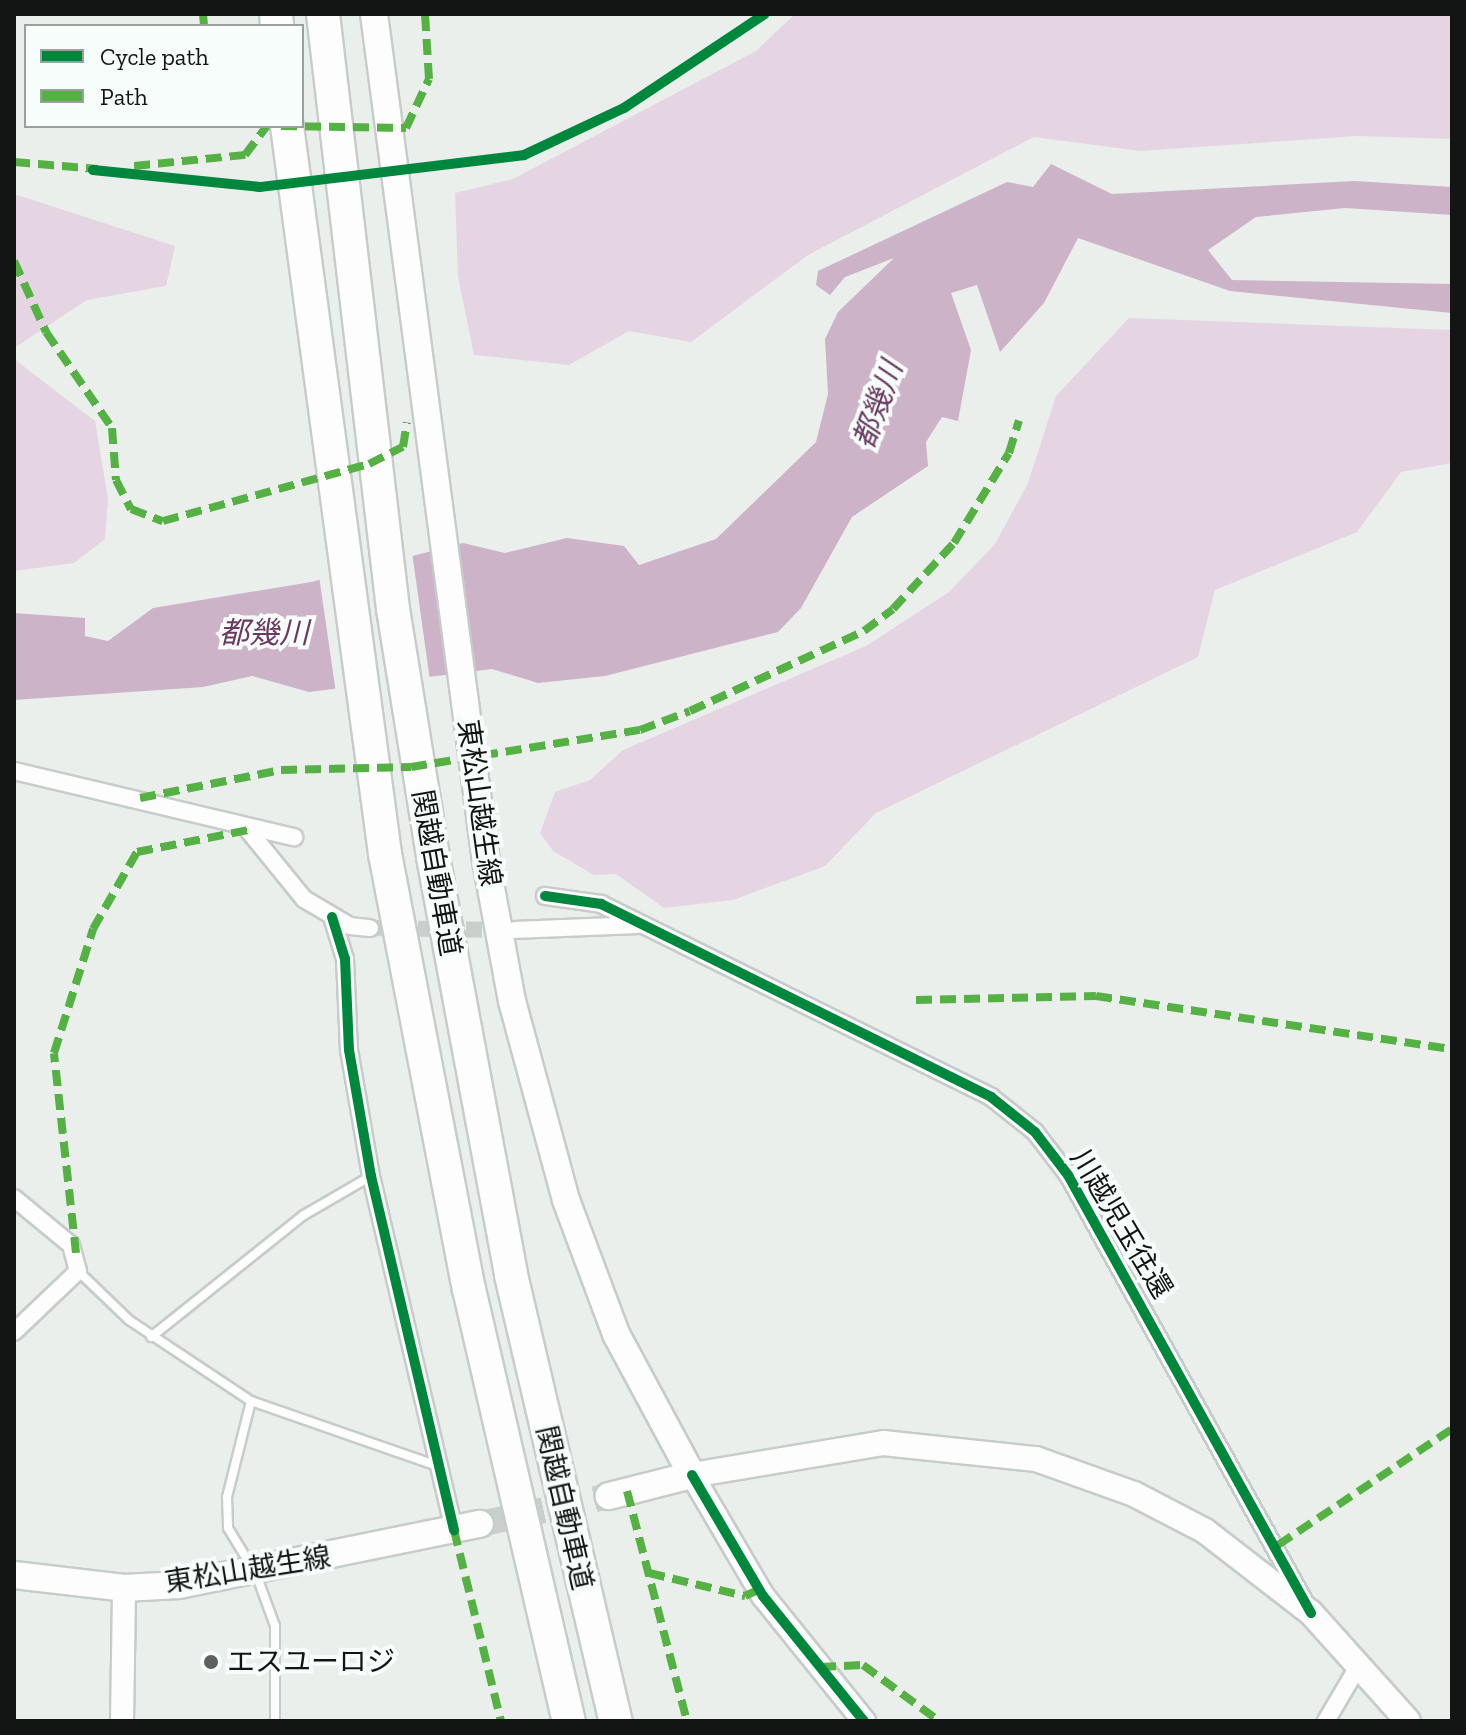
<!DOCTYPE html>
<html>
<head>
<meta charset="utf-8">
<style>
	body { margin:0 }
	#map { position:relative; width:1466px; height:1735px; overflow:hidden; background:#eaefec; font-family:"Zilla Slab","Noto Sans JP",serif }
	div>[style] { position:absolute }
	.green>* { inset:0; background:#e5d5e2 }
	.water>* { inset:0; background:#cdb3c7 }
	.pier>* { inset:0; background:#eaefec }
	.minor-tunnel>* { height:16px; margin-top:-8px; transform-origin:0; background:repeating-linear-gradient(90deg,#cacecc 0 16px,transparent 0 24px) }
	.primary-tunnel>* { height:26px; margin-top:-13px; transform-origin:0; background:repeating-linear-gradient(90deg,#cacecc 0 26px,transparent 0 39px) }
	.roads { filter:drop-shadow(2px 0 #c7cbc9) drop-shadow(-2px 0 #c7cbc9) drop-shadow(0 2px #c7cbc9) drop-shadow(0 -2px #c7cbc9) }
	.service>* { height:8px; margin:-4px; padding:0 4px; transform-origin:4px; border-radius:4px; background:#fcfdfc }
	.minor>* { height:16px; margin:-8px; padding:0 8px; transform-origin:8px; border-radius:8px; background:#fcfdfc }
	.tertiary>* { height:22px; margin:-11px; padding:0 11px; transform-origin:11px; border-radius:11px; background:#fcfdfc }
	.secondary>* { height:24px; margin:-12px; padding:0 12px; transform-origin:12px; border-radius:12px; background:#fcfdfc }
	.primary>* { height:26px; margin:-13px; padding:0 13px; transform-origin:13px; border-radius:13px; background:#fcfdfc }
	.motorway>* { height:32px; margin:-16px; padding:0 16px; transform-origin:16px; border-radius:16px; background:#fcfdfc }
	.quiet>* { height:8px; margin-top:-4px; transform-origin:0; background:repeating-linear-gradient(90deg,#55b144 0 16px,transparent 0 24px) }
	.cycleway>* { height:10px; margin:-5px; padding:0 5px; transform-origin:5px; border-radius:5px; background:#00873e }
	.dots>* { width:22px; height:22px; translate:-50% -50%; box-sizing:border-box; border:4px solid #f6fdfa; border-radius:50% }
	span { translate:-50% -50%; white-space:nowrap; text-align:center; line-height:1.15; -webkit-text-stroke:8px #f6fdfa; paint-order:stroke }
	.street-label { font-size:28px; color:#131514 }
	.poi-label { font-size:28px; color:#131514 }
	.left { translate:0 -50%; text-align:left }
	.water-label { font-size:30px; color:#6b3a63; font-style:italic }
	.frame { position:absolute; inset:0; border:16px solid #131514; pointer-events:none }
	.legend { position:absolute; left:24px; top:24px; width:280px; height:104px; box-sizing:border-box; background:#f6fdfa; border:2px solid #9ba09e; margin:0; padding:10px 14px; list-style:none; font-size:24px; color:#131514 }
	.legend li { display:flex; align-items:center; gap:16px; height:40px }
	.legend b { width:40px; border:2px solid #9ba09e }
</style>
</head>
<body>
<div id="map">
	<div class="green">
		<div style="clip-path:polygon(795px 14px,1452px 14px,1452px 139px,1358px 136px,1140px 151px,1034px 137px,808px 255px,691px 342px,629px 331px,569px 365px,474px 355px,458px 277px,455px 193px,513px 179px,756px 51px)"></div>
		<div style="clip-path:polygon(14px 194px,175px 246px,166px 286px,87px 300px,14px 348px)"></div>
		<div style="clip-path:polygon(1129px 318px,1452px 330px,1452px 463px,1401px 472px,1357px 532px,1215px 590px,1198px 657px,876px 813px,825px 866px,733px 900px,664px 908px,616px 874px,594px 875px,553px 851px,540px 833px,555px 792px,590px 780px,623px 750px,866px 646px,949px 592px,995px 544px,1028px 483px,1056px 396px)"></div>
		<div style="clip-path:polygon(14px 359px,95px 421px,108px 499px,105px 539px,74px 563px,14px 571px)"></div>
	</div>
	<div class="water">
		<div style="clip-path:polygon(1051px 164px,1112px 194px,1354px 181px,1452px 187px,1452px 215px,1345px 208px,1256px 217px,1208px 250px,1232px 280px,1452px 284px,1452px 313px,1230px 291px,1078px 238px,1044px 303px,1000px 352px,977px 285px,951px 293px,971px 350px,958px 421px,942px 417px,926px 442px,928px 466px,852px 517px,801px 608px,778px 632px,605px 676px,538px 683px,492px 669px,309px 692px,252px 676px,203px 687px,14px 700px,14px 613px,85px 618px,85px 636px,108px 641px,153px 608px,311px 582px,463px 543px,505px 553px,567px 538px,624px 546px,639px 565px,716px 539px,816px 442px,828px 394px,825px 339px,838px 312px,894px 258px,845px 277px,830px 295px,816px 285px,818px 271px,1007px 182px,1033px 187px)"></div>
	</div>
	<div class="pier">
		<div style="clip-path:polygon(412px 552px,430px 681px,336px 693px,319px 576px)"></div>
	</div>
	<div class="minor-tunnel">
		<div style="left:370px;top:928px;width:135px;rotate:0.8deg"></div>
	</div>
	<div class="primary-tunnel">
		<div style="left:480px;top:1524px;width:132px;rotate:-12.2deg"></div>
	</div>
	<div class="roads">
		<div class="service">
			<div style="left:78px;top:1271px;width:71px;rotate:43.9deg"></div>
			<div style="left:129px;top:1320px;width:146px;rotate:33.6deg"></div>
			<div style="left:251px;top:1401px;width:198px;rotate:19.2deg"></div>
			<div style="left:151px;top:1337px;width:196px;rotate:-38.6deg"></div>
			<div style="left:304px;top:1215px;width:78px;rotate:-30.2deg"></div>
			<div style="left:251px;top:1401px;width:99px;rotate:104deg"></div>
			<div style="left:227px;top:1497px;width:31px;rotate:88deg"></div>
			<div style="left:228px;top:1528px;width:54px;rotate:58.7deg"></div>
			<div style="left:256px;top:1574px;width:55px;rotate:69.9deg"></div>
			<div style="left:275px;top:1626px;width:95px;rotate:90deg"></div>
		</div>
		<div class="minor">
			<div style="left:14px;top:771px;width:288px;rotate:13.3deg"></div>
			<div style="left:248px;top:830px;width:89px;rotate:50.9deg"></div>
			<div style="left:304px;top:899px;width:53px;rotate:30.4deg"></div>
			<div style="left:350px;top:926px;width:20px;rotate:6deg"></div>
			<div style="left:545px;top:896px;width:57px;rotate:8.1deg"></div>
			<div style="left:601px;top:904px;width:435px;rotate:26.3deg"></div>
			<div style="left:991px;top:1097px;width:56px;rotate:38.5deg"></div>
			<div style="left:1035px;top:1132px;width:54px;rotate:52.5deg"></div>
			<div style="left:1068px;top:1175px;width:500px;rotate:61deg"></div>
			<div style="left:332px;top:917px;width:44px;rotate:72.8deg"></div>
			<div style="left:345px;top:959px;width:91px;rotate:87.5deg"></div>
			<div style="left:349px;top:1050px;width:128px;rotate:80.1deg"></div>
			<div style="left:371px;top:1176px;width:364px;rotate:76.8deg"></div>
			<div style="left:515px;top:930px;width:122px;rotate:-2.3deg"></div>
			<div style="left:14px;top:1198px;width:74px;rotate:39.5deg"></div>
			<div style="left:71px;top:1245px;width:27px;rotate:75deg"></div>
			<div style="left:78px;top:1271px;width:88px;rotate:136.4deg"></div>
			<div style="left:1326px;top:1721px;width:65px;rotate:-59.5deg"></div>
		</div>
		<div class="tertiary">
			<div style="left:692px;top:1475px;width:140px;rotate:59.6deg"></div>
			<div style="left:763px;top:1596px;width:161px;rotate:51.1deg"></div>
			<div style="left:122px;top:1721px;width:133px;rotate:-89.1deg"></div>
		</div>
		<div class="secondary">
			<div style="left:692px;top:1475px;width:194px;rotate:-9.5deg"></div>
			<div style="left:883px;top:1443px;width:154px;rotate:6deg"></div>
			<div style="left:1036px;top:1459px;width:104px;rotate:19.7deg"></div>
			<div style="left:1134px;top:1494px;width:80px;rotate:27.5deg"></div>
			<div style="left:1205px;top:1531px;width:134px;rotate:37.7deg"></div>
			<div style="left:1311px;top:1613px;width:145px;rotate:48.1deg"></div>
		</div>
		<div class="primary">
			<div style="left:374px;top:14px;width:854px;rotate:82.47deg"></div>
			<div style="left:486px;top:861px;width:142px;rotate:79.5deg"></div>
			<div style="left:512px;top:1001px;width:206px;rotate:74.8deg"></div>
			<div style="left:566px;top:1200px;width:143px;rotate:69.5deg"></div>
			<div style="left:616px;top:1334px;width:160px;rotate:61.7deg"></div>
			<div style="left:692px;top:1475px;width:86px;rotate:165.8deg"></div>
			<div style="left:14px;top:1575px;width:111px;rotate:6.7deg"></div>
			<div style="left:124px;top:1588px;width:55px;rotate:-3.1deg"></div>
			<div style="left:179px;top:1585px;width:307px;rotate:-11.5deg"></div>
		</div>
		<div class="motorway">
			<div style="left:276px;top:14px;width:12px;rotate:85deg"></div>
			<div style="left:323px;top:14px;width:599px;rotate:83.29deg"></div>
			<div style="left:393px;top:609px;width:251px;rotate:80.8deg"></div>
			<div style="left:433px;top:857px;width:425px;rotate:79.4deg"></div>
			<div style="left:511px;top:1275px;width:458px;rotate:76.8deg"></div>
			<div style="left:287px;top:126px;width:735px;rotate:82.33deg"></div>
			<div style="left:385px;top:854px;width:443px;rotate:79.1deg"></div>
			<div style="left:469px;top:1289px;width:443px;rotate:77deg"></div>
		</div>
	</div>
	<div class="quiet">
		<div style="left:203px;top:14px;width:12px;rotate:85deg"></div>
		<div style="left:281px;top:126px;width:125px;rotate:0.9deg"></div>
		<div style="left:406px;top:128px;width:54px;rotate:-64.9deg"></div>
		<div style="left:429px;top:79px;width:65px;rotate:-93.5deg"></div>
		<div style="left:14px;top:162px;width:84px;rotate:4.8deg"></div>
		<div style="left:134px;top:166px;width:112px;rotate:-5.7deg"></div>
		<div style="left:245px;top:155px;width:36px;rotate:-53deg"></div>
		<div style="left:14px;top:261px;width:78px;rotate:65.7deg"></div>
		<div style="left:46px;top:332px;width:116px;rotate:55.5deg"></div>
		<div style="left:112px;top:428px;width:52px;rotate:85.6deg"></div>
		<div style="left:116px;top:480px;width:33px;rotate:63deg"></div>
		<div style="left:131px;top:509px;width:34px;rotate:21deg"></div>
		<div style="left:163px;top:521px;width:214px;rotate:-15.5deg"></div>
		<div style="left:369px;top:464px;width:38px;rotate:-27deg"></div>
		<div style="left:403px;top:447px;width:25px;rotate:-81deg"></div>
		<div style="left:140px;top:798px;width:144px;rotate:-11.2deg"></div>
		<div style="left:281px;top:770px;width:130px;rotate:-1.3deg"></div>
		<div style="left:411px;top:767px;width:232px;rotate:-9.2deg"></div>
		<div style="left:640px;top:730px;width:53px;rotate:-20.8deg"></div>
		<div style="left:690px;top:711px;width:192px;rotate:-24.7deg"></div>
		<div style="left:864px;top:631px;width:36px;rotate:-37deg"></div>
		<div style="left:893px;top:609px;width:90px;rotate:-47.3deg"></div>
		<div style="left:954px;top:543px;width:105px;rotate:-58.6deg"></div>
		<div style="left:1009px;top:453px;width:34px;rotate:-73deg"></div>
		<div style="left:916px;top:1000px;width:180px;rotate:-1.3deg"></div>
		<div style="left:1096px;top:996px;width:360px;rotate:8.5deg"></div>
		<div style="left:76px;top:1253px;width:201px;rotate:-96.3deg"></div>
		<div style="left:54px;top:1053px;width:130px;rotate:-72.5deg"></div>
		<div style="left:93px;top:929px;width:89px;rotate:-60.3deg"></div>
		<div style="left:137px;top:852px;width:113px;rotate:-11.2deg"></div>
		<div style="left:627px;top:1491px;width:238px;rotate:75.4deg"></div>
		<div style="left:454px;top:1530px;width:197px;rotate:76.2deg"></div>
		<div style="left:1278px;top:1545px;width:209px;rotate:-33.7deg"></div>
		<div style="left:649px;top:1573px;width:99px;rotate:13.5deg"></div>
		<div style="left:745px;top:1596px;width:17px;rotate:-25deg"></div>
		<div style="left:820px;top:1667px;width:43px;rotate:-2.7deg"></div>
		<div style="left:863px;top:1665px;width:94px;rotate:36.4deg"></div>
	</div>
	<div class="cycleway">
		<div style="left:93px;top:170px;width:168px;rotate:5.8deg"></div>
		<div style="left:260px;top:187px;width:266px;rotate:-6.9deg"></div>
		<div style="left:524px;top:155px;width:110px;rotate:-25.2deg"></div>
		<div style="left:624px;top:108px;width:169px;rotate:-33.7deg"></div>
		<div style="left:545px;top:896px;width:57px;rotate:8.1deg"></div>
		<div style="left:601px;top:904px;width:435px;rotate:26.3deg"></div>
		<div style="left:991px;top:1097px;width:56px;rotate:38.5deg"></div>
		<div style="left:1035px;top:1132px;width:54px;rotate:52.5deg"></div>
		<div style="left:1068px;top:1175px;width:501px;rotate:60.98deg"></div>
		<div style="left:332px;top:917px;width:44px;rotate:72.8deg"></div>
		<div style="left:345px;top:959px;width:91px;rotate:87.5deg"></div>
		<div style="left:349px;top:1050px;width:128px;rotate:80.1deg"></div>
		<div style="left:371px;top:1176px;width:364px;rotate:76.8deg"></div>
		<div style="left:692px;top:1475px;width:140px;rotate:59.6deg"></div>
		<div style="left:763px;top:1596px;width:161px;rotate:51.1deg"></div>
	</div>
	<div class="dots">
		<div style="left:211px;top:1662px;background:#5e6160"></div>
	</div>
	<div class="street-label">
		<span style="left:479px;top:803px;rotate:82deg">東松山越生線</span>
		<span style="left:436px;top:873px;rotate:80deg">関越自動車道</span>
		<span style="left:1121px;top:1224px;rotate:59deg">川越児玉往還</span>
		<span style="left:564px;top:1508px;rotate:77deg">関越自動車道</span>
		<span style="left:248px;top:1570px;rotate:-9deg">東松山越生線</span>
	</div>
	<div class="poi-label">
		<span class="left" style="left:227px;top:1662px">エスユーロジ</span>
	</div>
	<div class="water-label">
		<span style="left:878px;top:405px;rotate:-70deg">都幾川</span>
		<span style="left:264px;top:633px">都幾川</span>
	</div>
	<div class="frame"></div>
	<ul class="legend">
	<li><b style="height:10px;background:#00873e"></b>Cycle path</li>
	<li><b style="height:10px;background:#55b144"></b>Path</li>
	</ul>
</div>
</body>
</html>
